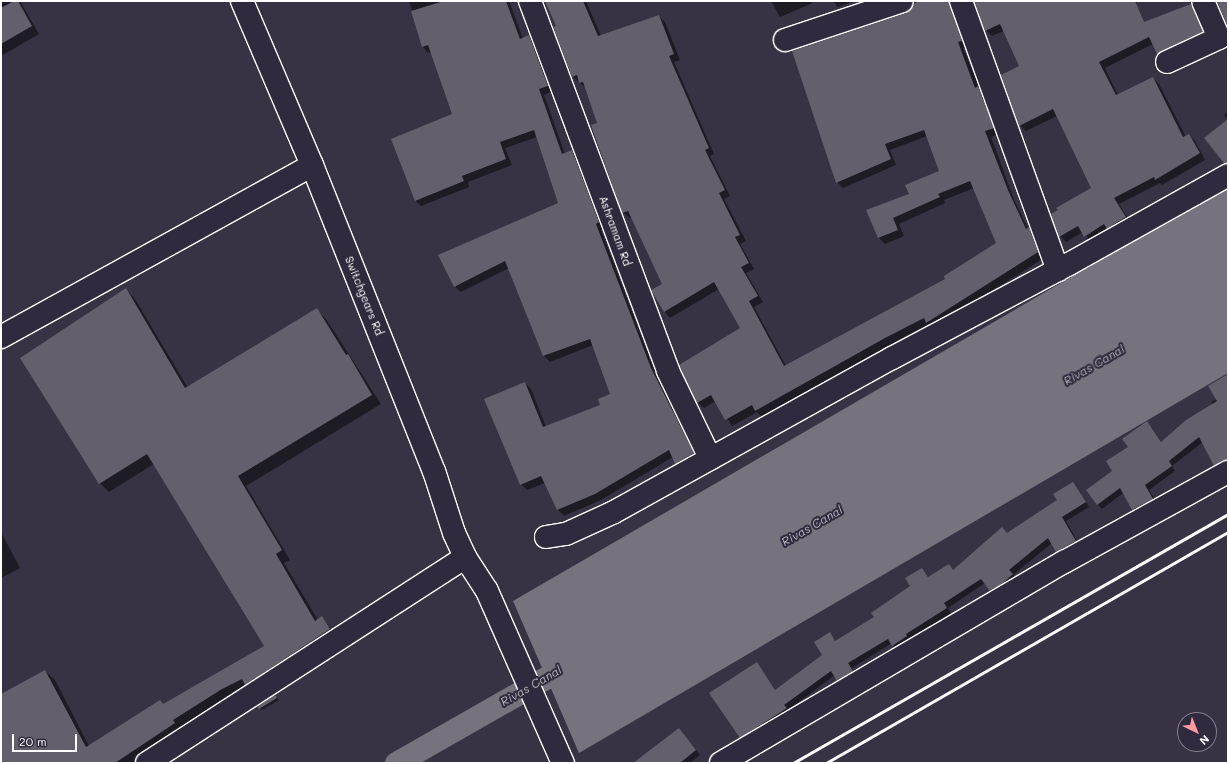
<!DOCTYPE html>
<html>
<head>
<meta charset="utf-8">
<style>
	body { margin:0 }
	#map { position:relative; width:1229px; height:764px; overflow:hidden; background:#373345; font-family:Mali,sans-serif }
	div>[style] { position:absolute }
	.water>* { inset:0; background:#76737f }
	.shadow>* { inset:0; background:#0007 }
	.canal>* { height:23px; margin:-11.5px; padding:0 11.5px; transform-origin:11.5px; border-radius:11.5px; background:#76737f }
	.building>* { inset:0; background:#635f6d }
	.roads { filter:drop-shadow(1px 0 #fff) drop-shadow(-1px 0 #fff) drop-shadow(0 1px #fff) drop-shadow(0 -1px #fff) }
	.street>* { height:22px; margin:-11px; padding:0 11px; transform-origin:11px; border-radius:11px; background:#2f2a3d }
	.secondary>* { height:22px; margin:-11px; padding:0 11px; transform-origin:11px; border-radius:11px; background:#2f2a3d }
	.rail>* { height:3px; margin:-1.5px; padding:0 1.5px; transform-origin:1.5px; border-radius:1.5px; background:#fff }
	span { translate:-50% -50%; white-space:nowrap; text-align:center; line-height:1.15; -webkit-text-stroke:4px #2f2a3d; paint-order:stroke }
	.street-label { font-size:11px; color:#fff }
	.water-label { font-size:12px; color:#b4b2b9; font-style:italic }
	.frame { position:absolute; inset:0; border:2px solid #fff; pointer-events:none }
	.north { position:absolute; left:1177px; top:712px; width:40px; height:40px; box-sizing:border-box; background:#2f2a3d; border:1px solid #827f8b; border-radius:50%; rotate:137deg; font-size:11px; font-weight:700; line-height:16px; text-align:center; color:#fff }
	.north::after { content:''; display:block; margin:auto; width:14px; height:18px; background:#ff9aa2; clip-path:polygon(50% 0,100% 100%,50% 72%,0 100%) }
	.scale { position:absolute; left:12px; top:734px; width:65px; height:18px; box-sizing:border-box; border:2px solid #fff; border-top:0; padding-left:5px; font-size:12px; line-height:14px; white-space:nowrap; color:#fff; -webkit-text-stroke:3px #2f2a3d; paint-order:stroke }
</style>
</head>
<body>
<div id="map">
	<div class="water">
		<div style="clip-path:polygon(1228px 186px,1228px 373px,579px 753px,513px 601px)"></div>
	</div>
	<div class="shadow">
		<div style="clip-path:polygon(1px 1px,20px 1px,39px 34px,1px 56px)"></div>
		<div style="clip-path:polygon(409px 1px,509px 1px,523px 39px,529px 36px,535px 42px,553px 91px,544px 95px,565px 154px,572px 151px,578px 157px,605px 228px,601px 230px,656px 375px,699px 460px,682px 469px,673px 457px,601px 500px,564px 516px,558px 510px,545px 483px,527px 490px,521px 484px,525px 383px,531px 389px,546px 427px,602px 405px,611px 394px,593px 345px,550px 362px,544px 356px,509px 268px,461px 292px,455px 287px,559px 203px,537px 137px,505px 148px,512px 165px,468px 182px,469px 187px,421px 206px,415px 200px,454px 115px,431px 52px,428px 53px,423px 47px)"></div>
		<div style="clip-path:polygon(547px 1px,586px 1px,601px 36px,659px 16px,665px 22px,680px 60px,674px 62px,714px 154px,710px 156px,730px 196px,724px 199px,746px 241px,740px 244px,754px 269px,746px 273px,763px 302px,754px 307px,786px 366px,946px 279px,997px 243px,974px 188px,944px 200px,945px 203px,899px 224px,904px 236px,885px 244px,879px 238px,868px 211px,910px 194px,940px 171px,927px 136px,890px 150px,896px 165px,843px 188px,837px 182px,907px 14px,915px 1px,957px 1px,967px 47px,963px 48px,999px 134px,991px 137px,1013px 197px,1028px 229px,1035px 234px,1044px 258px,933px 328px,929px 324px,891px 344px,762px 417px,757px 412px,732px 426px,716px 401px,704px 408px,698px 403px,680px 366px,742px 328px,719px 289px,670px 318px,665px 312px,653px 291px,664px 284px,632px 217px,629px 218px,623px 212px,599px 123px,586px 88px,573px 77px,558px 26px)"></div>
		<div style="clip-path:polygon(771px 1px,812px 1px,813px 3px,780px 17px)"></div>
		<div style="clip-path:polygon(833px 1px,854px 1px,838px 7px)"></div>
		<div style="clip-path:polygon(974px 1px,1140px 1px,1082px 28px,1088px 43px,1190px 6px,1196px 12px,1208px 38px,1164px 60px,1153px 44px,1105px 68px,1118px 95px,1153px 78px,1159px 84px,1186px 137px,1189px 135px,1195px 141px,1205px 160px,1162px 185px,1160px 183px,1119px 204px,1131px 223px,1091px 242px,1083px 232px,1066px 242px,1060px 236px,1092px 188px,1057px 116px,1026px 131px,1020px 125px,1020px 66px,1004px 31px,992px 36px,986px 30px)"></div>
		<div style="clip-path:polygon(1228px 111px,1228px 120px,1224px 115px)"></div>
		<div style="clip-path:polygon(126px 289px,135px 299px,188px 388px,317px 310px,326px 319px,381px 404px,246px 486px,290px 560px,284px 563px,318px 620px,322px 618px,339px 639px,139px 763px,1px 763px,1px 695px,45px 671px,55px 680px,89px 746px,266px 646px,154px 464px,109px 492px,100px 483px)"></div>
		<div style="clip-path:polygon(1228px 376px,1228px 465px,1219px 469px,1203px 442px,1172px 466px,1175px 471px,1149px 490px,1157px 503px,1137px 514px,1123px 493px,1102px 509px,1097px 504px,1113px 471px,1129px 447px,1151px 427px,1162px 443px,1213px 405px,1211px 402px,1217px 399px)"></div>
		<div style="clip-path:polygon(1073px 483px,1089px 507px,1066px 521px,1080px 546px,1062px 556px,1052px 543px,1013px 575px,1017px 579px,996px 595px,985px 583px,948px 608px,951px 613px,909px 639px,911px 641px,897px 650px,892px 643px,852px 668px,857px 676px,842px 684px,835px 675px,788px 710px,790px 713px,745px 741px,741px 737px,757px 663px,776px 691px,824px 656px,830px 634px,836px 642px,875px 618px,912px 586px,922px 569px,929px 578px,949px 565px,954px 571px,1058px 501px)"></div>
		<div style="clip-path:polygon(1px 532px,20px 568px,1px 578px)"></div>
		<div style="clip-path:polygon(275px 696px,279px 700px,262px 710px,260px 708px)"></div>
		<div style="clip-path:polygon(683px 734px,700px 755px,690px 763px,635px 763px)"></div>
	</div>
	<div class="canal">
		<div style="left:396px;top:763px;width:204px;rotate:-29.7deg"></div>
	</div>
	<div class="building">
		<div style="clip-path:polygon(14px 1px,18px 1px,32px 26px,1px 44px,1px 8px)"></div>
		<div style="clip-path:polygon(444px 1px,506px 1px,520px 39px,529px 35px,548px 86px,539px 89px,562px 154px,572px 150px,599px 222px,596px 224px,651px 368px,694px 453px,675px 464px,669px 450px,595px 494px,557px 510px,541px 476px,520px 485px,484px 399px,525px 382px,543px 427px,600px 405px,598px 399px,610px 394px,590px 339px,543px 356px,505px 261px,454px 287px,438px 255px,558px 203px,534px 130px,500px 142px,506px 159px,462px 176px,464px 181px,415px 201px,391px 139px,452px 114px,428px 45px,422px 47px,411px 11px)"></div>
		<div style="clip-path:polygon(545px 1px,583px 1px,598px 36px,659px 15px,674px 54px,669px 56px,709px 148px,705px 150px,725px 190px,719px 193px,740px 235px,735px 237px,749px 263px,741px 267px,758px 296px,749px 301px,784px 366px,945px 279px,944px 276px,996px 243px,970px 181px,938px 194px,940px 197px,893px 218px,898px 230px,878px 238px,866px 210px,909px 194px,905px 185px,939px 171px,924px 130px,885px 144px,891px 159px,836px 183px,792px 51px,906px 13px,917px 1px,949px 1px,962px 41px,958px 42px,975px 88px,978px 86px,994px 128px,985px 131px,1008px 190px,1026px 229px,1029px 227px,1038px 252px,926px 323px,924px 318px,885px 338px,755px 411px,752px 405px,725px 420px,711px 395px,697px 403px,679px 365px,740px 328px,714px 282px,664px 312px,651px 290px,662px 284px,628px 211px,622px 213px,591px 125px,597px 123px,583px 82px,579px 83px,577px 75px,572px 77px,553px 27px,556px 26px)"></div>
		<div style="clip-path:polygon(974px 1px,1135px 1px,1144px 22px,1191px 4px,1203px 32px,1157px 54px,1149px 37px,1099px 62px,1116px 95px,1153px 77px,1183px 137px,1189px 134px,1200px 153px,1155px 180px,1154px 177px,1114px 198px,1126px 217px,1114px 224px,1107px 229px,1104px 224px,1084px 237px,1078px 226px,1059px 237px,1051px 214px,1058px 210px,1056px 208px,1091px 188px,1053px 109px,1019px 126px,1001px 75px,1019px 66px,1000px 24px,985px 31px)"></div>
		<div style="clip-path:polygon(1217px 1px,1228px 1px,1228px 24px,1227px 25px)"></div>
		<div style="clip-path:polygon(1228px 119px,1228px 163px,1224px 163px,1204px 138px)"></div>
		<div style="clip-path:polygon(126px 288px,185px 388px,317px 308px,346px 355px,348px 354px,372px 395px,238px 476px,282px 550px,276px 554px,315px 621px,322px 616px,330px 629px,245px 685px,242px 679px,222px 689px,173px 720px,175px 723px,115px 763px,1px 763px,1px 694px,45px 670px,86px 747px,160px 700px,163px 704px,264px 646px,147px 454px,99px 484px,20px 358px)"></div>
		<div style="clip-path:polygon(1228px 374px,1228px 459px,1214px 466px,1199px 437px,1169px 461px,1172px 466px,1145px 485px,1153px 499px,1132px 510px,1120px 488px,1097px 505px,1086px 490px,1112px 471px,1106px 461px,1128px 447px,1122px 439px,1147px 421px,1161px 442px,1186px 420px,1217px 401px,1208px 386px)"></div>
		<div style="clip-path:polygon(1073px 482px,1086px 502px,1062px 517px,1076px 541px,1056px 552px,1048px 538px,1009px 570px,1013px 574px,1002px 584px,990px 591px,981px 579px,944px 603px,947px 608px,906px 634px,907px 636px,892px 646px,888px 639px,848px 663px,853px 671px,837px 681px,831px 671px,784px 705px,787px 708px,740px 738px,709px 693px,757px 662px,775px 690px,822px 655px,814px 642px,830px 632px,835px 641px,874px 617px,871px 613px,910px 586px,905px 578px,922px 568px,928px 577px,949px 564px,953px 570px,1002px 527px,1007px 533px,1057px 500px,1053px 494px)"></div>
		<div style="clip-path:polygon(275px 695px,277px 698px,259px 709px,257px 706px)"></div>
		<div style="clip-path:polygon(679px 728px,696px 750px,680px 763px,633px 763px)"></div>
	</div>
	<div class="roads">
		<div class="street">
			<div style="left:530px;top:1px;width:395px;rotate:69.5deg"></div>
			<div style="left:668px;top:371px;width:97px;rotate:64.2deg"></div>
			<div style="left:961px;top:1px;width:286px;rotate:70.2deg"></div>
			<div style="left:785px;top:40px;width:123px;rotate:-18.4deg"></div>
			<div style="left:1167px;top:62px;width:57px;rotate:-24.8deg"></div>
			<div style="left:1219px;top:38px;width:40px;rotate:-113.4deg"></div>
			<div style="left:1px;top:337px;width:355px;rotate:-28.9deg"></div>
			<div style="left:546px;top:537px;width:20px;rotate:-9deg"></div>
			<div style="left:566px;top:534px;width:53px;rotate:-24.6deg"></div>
			<div style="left:614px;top:512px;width:318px;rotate:-29deg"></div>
			<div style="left:892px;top:358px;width:200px;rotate:-28deg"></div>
			<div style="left:1069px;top:264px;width:182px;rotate:-29.2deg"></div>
			<div style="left:147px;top:763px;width:379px;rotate:-32.9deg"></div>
			<div style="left:721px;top:763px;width:398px;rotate:-30.4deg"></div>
			<div style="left:1064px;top:562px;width:187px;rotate:-28.8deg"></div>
		</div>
		<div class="secondary">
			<div style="left:242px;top:1px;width:178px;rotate:66.9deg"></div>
			<div style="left:312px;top:165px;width:329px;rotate:68.3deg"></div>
			<div style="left:434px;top:471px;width:65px;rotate:72.1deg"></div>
			<div style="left:454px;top:533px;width:26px;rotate:65deg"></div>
			<div style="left:465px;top:557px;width:40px;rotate:57.1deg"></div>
			<div style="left:487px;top:591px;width:188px;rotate:66.2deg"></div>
		</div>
	</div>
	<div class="rail">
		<div style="left:793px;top:763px;width:501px;rotate:-29.79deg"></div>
		<div style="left:826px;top:763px;width:464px;rotate:-29.9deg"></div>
	</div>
	<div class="street-label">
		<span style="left:615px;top:231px;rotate:70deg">Ashramam Rd</span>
		<span style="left:364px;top:296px;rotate:68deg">Switchgears Rd</span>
	</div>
	<div class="water-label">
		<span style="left:1094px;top:365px;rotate:-30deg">Rivas Canal</span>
		<span style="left:812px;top:526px;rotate:-30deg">Rivas Canal</span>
		<span style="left:531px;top:686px;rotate:-30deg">Rivas Canal</span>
	</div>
	<div class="frame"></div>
	<div class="north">N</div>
	<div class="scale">20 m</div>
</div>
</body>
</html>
